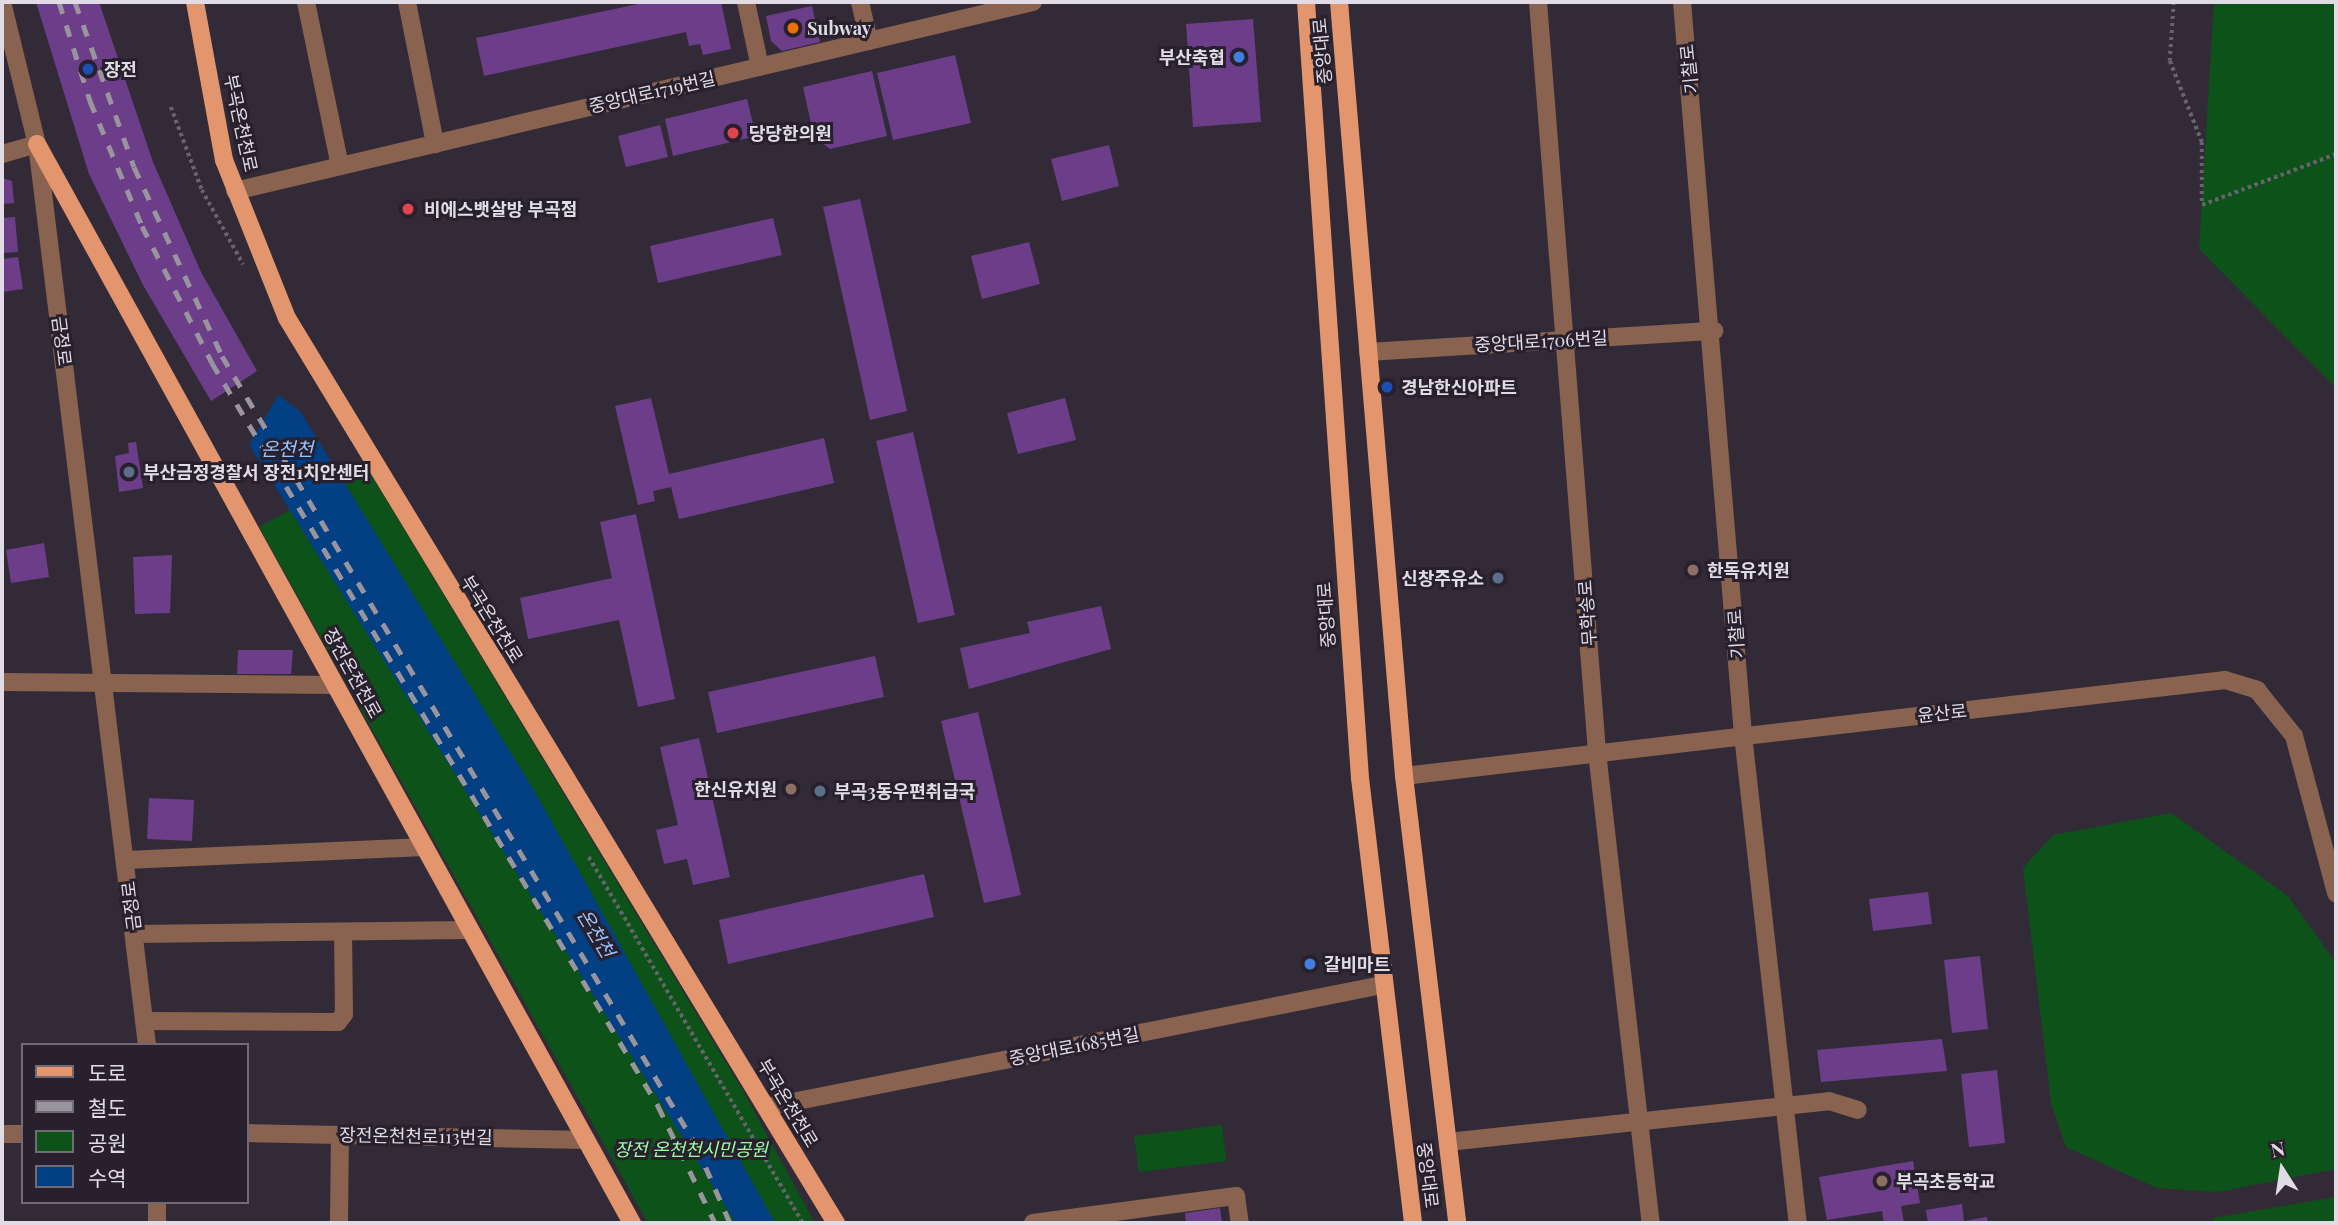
<!DOCTYPE html>
<html>
<head>
<meta charset="utf-8">
<style>
	body { margin:0 }
	#map { position:relative; width:2338px; height:1225px; overflow:hidden; background:#322b37; font-family:"Playfair Display","Noto Sans KR",serif }
	div>[style] { position:absolute }
	.green>* { inset:0; background:#0d5219 }
	.water>* { inset:0; background:#023f83 }
	.building>* { inset:0; background:#6c3e8a }
	.path>* { height:3.5px; margin-top:-1.75px; transform-origin:0; background:repeating-linear-gradient(90deg,#69636e 0 3.5px,transparent 0 7px) }
	.minor>* { height:18px; margin:-9px; padding:0 9px; transform-origin:9px; border-radius:9px; background:#896350 }
	.major>* { height:18px; margin:-9px; padding:0 9px; transform-origin:9px; border-radius:9px; background:#e3956e }
	.rail>* { height:5px; margin-top:-2.5px; transform-origin:0; background:repeating-linear-gradient(90deg,#9a949e 0 12px,transparent 0 24px) }
	.dots>* { width:19px; height:19px; translate:-50% -50%; box-sizing:border-box; border:4px solid #28212d; border-radius:50% }
	span { translate:-50% -50%; white-space:nowrap; text-align:center; line-height:1.15; -webkit-text-stroke:6px #28212d; paint-order:stroke }
	.poi-label { font-size:18px; color:#e0dbe4; font-weight:700 }
	.left { translate:0 -50%; text-align:left }
	.right { translate:-100% -50%; text-align:right }
	.street-label { font-size:18px; color:#e0dbe4 }
	.park-label { font-size:18px; color:#9afea0; font-style:italic }
	.water-label { font-size:19px; color:#98c3fd; font-style:italic }
	.frame { position:absolute; inset:0; border:4px solid #e0dbe4; pointer-events:none }
	.legend { position:absolute; left:21px; top:1043px; width:228px; height:161px; box-sizing:border-box; background:#28212d; border:2px solid #726b76; margin:0; padding:9px 12px; list-style:none; font-size:21px; color:#e0dbe4 }
	.legend li { display:flex; align-items:center; gap:14px; height:35px }
	.legend b { width:35px; border:2px solid #726b76 }
	.north { position:absolute; left:2247px; top:1134px; width:70px; height:70px; -webkit-text-stroke:5px #28212d; paint-order:stroke; rotate:348deg; font-size:19px; font-weight:700; line-height:28px; text-align:center; color:#e0dbe4 }
	.north::after { content:''; display:block; margin:auto; width:24px; height:32px; background:#e0dbe4; clip-path:polygon(50% 0,100% 100%,50% 72%,0 100%) }
</style>
</head>
<body>
<div id="map">
	<div class="green">
		<div style="clip-path:polygon(2214px 2px,2336px 2px,2336px 388px,2199px 249px)"></div>
		<div style="clip-path:polygon(370px 473px,743px 1091px,815px 1223px,648px 1223px,259px 527px,354px 475px)"></div>
		<div style="clip-path:polygon(2171px 813px,2288px 896px,2336px 963px,2336px 1169px,2218px 1192px,2157px 1188px,2066px 1147px,2051px 1103px,2023px 868px,2053px 835px)"></div>
		<div style="clip-path:polygon(1222px 1125px,1226px 1161px,1139px 1172px,1134px 1136px)"></div>
		<div style="clip-path:polygon(2336px 1197px,2336px 1223px,2213px 1223px,2213px 1218px)"></div>
	</div>
	<div class="water">
		<div style="clip-path:polygon(278px 395px,300px 411px,535px 792px,775px 1223px,736px 1223px,249px 445px)"></div>
	</div>
	<div class="building">
		<div style="clip-path:polygon(36px 2px,99px 2px,153px 162px,201px 272px,257px 371px,211px 401px,143px 285px,89px 174px)"></div>
		<div style="clip-path:polygon(648px 2px,721px 2px,731px 49px,703px 55px,700px 44px,689px 46px,686px 32px,484px 76px,476px 38px)"></div>
		<div style="clip-path:polygon(812px 6px,820px 42px,782px 51px,771px 41px,766px 16px)"></div>
		<div style="clip-path:polygon(1253px 19px,1261px 122px,1193px 127px,1186px 24px)"></div>
		<div style="clip-path:polygon(955px 55px,971px 123px,893px 140px,877px 73px)"></div>
		<div style="clip-path:polygon(872px 71px,887px 136px,830px 149px,814px 137px,803px 87px)"></div>
		<div style="clip-path:polygon(747px 99px,756px 136px,673px 156px,665px 119px)"></div>
		<div style="clip-path:polygon(660px 125px,668px 157px,626px 167px,618px 136px)"></div>
		<div style="clip-path:polygon(1109px 145px,1119px 186px,1062px 201px,1051px 159px)"></div>
		<div style="clip-path:polygon(2px 178px,12px 181px,14px 203px,2px 204px)"></div>
		<div style="clip-path:polygon(860px 199px,907px 411px,870px 420px,823px 207px)"></div>
		<div style="clip-path:polygon(15px 217px,18px 252px,2px 253px,2px 218px)"></div>
		<div style="clip-path:polygon(773px 218px,782px 255px,658px 283px,650px 246px)"></div>
		<div style="clip-path:polygon(1029px 242px,1040px 284px,982px 299px,971px 256px)"></div>
		<div style="clip-path:polygon(18px 257px,23px 289px,2px 292px,2px 259px)"></div>
		<div style="clip-path:polygon(651px 398px,669px 474px,824px 438px,834px 483px,679px 519px,671px 487px,653px 491px,655px 501px,638px 505px,615px 406px)"></div>
		<div style="clip-path:polygon(1065px 398px,1076px 440px,1018px 454px,1007px 413px)"></div>
		<div style="clip-path:polygon(913px 432px,955px 615px,918px 623px,876px 441px)"></div>
		<div style="clip-path:polygon(136px 442px,143px 488px,119px 492px,115px 456px,129px 453px,128px 443px)"></div>
		<div style="clip-path:polygon(636px 514px,675px 699px,638px 707px,619px 620px,528px 639px,520px 598px,612px 578px,600px 522px)"></div>
		<div style="clip-path:polygon(44px 543px,49px 577px,11px 583px,6px 550px)"></div>
		<div style="clip-path:polygon(172px 555px,170px 613px,135px 614px,133px 557px)"></div>
		<div style="clip-path:polygon(1101px 606px,1111px 649px,969px 689px,960px 648px,1030px 633px,1027px 622px)"></div>
		<div style="clip-path:polygon(238px 650px,293px 650px,291px 674px,237px 674px)"></div>
		<div style="clip-path:polygon(875px 656px,884px 697px,717px 733px,708px 692px)"></div>
		<div style="clip-path:polygon(978px 712px,1021px 895px,984px 903px,941px 721px)"></div>
		<div style="clip-path:polygon(699px 738px,730px 877px,693px 885px,687px 859px,664px 864px,656px 830px,678px 825px,660px 747px)"></div>
		<div style="clip-path:polygon(149px 798px,194px 800px,192px 841px,147px 839px)"></div>
		<div style="clip-path:polygon(924px 874px,934px 917px,728px 964px,719px 920px)"></div>
		<div style="clip-path:polygon(1928px 892px,1932px 924px,1873px 931px,1869px 899px)"></div>
		<div style="clip-path:polygon(1980px 956px,1988px 1029px,1952px 1033px,1944px 960px)"></div>
		<div style="clip-path:polygon(1942px 1039px,1947px 1071px,1821px 1082px,1817px 1050px)"></div>
		<div style="clip-path:polygon(1997px 1070px,2005px 1143px,1969px 1147px,1961px 1074px)"></div>
		<div style="clip-path:polygon(1913px 1161px,1920px 1203px,1901px 1206px,1904px 1223px,1884px 1223px,1882px 1211px,1827px 1220px,1819px 1177px)"></div>
		<div style="clip-path:polygon(1962px 1204px,1964px 1221px,1987px 1217px,1988px 1223px,1928px 1223px,1926px 1210px)"></div>
		<div style="clip-path:polygon(1220px 1208px,1222px 1223px,1186px 1223px,1185px 1213px)"></div>
	</div>
	<div class="path">
		<div style="left:2174px;top:2px;width:59px;rotate:93.9deg"></div>
		<div style="left:2170px;top:61px;width:87px;rotate:68.4deg"></div>
		<div style="left:2202px;top:142px;width:63px;rotate:90deg"></div>
		<div style="left:2202px;top:205px;width:143px;rotate:-20.8deg"></div>
		<div style="left:171px;top:107px;width:89px;rotate:69.5deg"></div>
		<div style="left:202px;top:190px;width:85px;rotate:61deg"></div>
		<div style="left:589px;top:857px;width:424px;rotate:59.7deg"></div>
	</div>
	<div class="minor">
		<div style="left:2px;top:2px;width:146px;rotate:76.2deg"></div>
		<div style="left:37px;top:144px;width:908px;rotate:83.04deg"></div>
		<div style="left:306px;top:2px;width:167px;rotate:78.3deg"></div>
		<div style="left:407px;top:2px;width:145px;rotate:78.8deg"></div>
		<div style="left:746px;top:2px;width:66px;rotate:77.8deg"></div>
		<div style="left:860px;top:2px;width:40px;rotate:77deg"></div>
		<div style="left:1538px;top:2px;width:752px;rotate:85.5deg"></div>
		<div style="left:1597px;top:752px;width:474px;rotate:83.5deg"></div>
		<div style="left:1682px;top:2px;width:736px;rotate:85.24deg"></div>
		<div style="left:1743px;top:735px;width:491px;rotate:83.6deg"></div>
		<div style="left:2px;top:154px;width:36px;rotate:-16deg"></div>
		<div style="left:235px;top:191px;width:820px;rotate:-13.32deg"></div>
		<div style="left:1368px;top:352px;width:347px;rotate:-3.5deg"></div>
		<div style="left:2px;top:682px;width:333px;rotate:0.5deg"></div>
		<div style="left:1404px;top:776px;width:827px;rotate:-6.67deg"></div>
		<div style="left:2225px;top:680px;width:34px;rotate:17deg"></div>
		<div style="left:2257px;top:690px;width:59px;rotate:51.2deg"></div>
		<div style="left:2294px;top:736px;width:163px;rotate:75deg"></div>
		<div style="left:126px;top:860px;width:299px;rotate:-2.5deg"></div>
		<div style="left:135px;top:934px;width:335px;rotate:-0.7deg"></div>
		<div style="left:144px;top:1021px;width:194px;rotate:0.3deg"></div>
		<div style="left:338px;top:1022px;width:10px;rotate:-53deg"></div>
		<div style="left:344px;top:1014px;width:82px;rotate:-90.7deg"></div>
		<div style="left:767px;top:1107px;width:627px;rotate:-11.22deg"></div>
		<div style="left:247px;top:1133px;width:339px;rotate:1.2deg"></div>
		<div style="left:2px;top:1134px;width:21px"></div>
		<div style="left:1448px;top:1142px;width:383px;rotate:-6.1deg"></div>
		<div style="left:1829px;top:1101px;width:30px;rotate:17deg"></div>
		<div style="left:157px;top:1202px;width:21px;rotate:90deg"></div>
		<div style="left:339px;top:1223px;width:89px;rotate:-89.4deg"></div>
		<div style="left:1033px;top:1223px;width:205px;rotate:-7.6deg"></div>
		<div style="left:1236px;top:1196px;width:27px;rotate:82deg"></div>
	</div>
	<div class="major">
		<div style="left:195px;top:2px;width:161px;rotate:79.6deg"></div>
		<div style="left:224px;top:160px;width:170px;rotate:68.3deg"></div>
		<div style="left:287px;top:318px;width:1059px;rotate:58.76deg"></div>
		<div style="left:1306px;top:2px;width:778px;rotate:86.02deg"></div>
		<div style="left:1360px;top:778px;width:448px;rotate:83.2deg"></div>
		<div style="left:1339px;top:2px;width:777px;rotate:85.2deg"></div>
		<div style="left:1404px;top:776px;width:450px;rotate:83.2deg"></div>
		<div style="left:37px;top:144px;width:1232px;rotate:61.13deg"></div>
	</div>
	<div class="rail">
		<div style="left:59px;top:2px;width:104px;rotate:72.6deg"></div>
		<div style="left:90px;top:101px;width:135px;rotate:67.4deg"></div>
		<div style="left:142px;top:226px;width:154px;rotate:62.9deg"></div>
		<div style="left:212px;top:363px;width:867px;rotate:59.02deg"></div>
		<div style="left:658px;top:1106px;width:130px;rotate:64deg"></div>
		<div style="left:75px;top:2px;width:175px;rotate:70.3deg"></div>
		<div style="left:134px;top:167px;width:208px;rotate:65deg"></div>
		<div style="left:222px;top:356px;width:920px;rotate:59deg"></div>
		<div style="left:696px;top:1145px;width:85px;rotate:66.4deg"></div>
	</div>
	<div class="dots">
		<div style="left:793px;top:28px;background:#e8710a"></div>
		<div style="left:1239px;top:57px;background:#3f7fe0"></div>
		<div style="left:88px;top:69px;background:#1a4fb4"></div>
		<div style="left:733px;top:133px;background:#e0444e"></div>
		<div style="left:408px;top:209px;background:#e0444e"></div>
		<div style="left:1387px;top:387px;background:#1a4fb4"></div>
		<div style="left:129px;top:472px;background:#5c6f8a"></div>
		<div style="left:1693px;top:570px;background:#8d6e63"></div>
		<div style="left:1498px;top:578px;background:#5c6f8a"></div>
		<div style="left:791px;top:789px;background:#8d6e63"></div>
		<div style="left:820px;top:791px;background:#5c6f8a"></div>
		<div style="left:1310px;top:964px;background:#3f7fe0"></div>
		<div style="left:1882px;top:1181px;background:#8d6e63"></div>
	</div>
	<div class="poi-label">
		<span class="left" style="left:807px;top:28px">Subway</span>
		<span class="right" style="left:1225px;top:57px">부산축협</span>
		<span class="left" style="left:104px;top:69px">장전</span>
		<span class="left" style="left:749px;top:133px">당당한의원</span>
		<span class="left" style="left:424px;top:209px">비에스뱃살방 부곡점</span>
		<span class="left" style="left:1401px;top:387px">경남한신아파트</span>
		<span class="left" style="left:143px;top:472px">부산금정경찰서 장전1치안센터</span>
		<span class="left" style="left:1707px;top:570px">한독유치원</span>
		<span class="right" style="left:1484px;top:578px">신창주유소</span>
		<span class="right" style="left:777px;top:789px">한신유치원</span>
		<span class="left" style="left:834px;top:791px">부곡3동우편취급국</span>
		<span class="left" style="left:1324px;top:964px">갈비마트</span>
		<span class="left" style="left:1896px;top:1181px">부곡초등학교</span>
	</div>
	<div class="street-label">
		<span style="left:1322px;top:51px;rotate:-95deg">중앙대로</span>
		<span style="left:1689px;top:69px;rotate:-96deg">기찰로</span>
		<span style="left:652px;top:92px;rotate:-13deg">중앙대로1719번길</span>
		<span style="left:241px;top:123px;rotate:78deg">부곡온천천로</span>
		<span style="left:62px;top:341px;rotate:83deg">금정로</span>
		<span style="left:1541px;top:341px;rotate:-3deg">중앙대로1706번길</span>
		<span style="left:1587px;top:613px;rotate:-94deg">무학송로</span>
		<span style="left:1326px;top:615px;rotate:-94deg">중앙대로</span>
		<span style="left:492px;top:619px;rotate:58deg">부곡온천천로</span>
		<span style="left:1736px;top:634px;rotate:-94deg">기찰로</span>
		<span style="left:353px;top:673px;rotate:61deg">장전온천천로</span>
		<span style="left:1942px;top:713px;rotate:-6deg">윤산로</span>
		<span style="left:131px;top:906px;rotate:-97deg">금정로</span>
		<span style="left:1074px;top:1046px;rotate:-11deg">중앙대로1685번길</span>
		<span style="left:788px;top:1103px;rotate:59deg">부곡온천천로</span>
		<span style="left:416px;top:1136px;rotate:1deg">장전온천천로113번길</span>
		<span style="left:1428px;top:1175px;rotate:83deg">중앙대로</span>
	</div>
	<div class="park-label">
		<span style="left:691px;top:1149px">장전 온천천시민공원</span>
	</div>
	<div class="water-label">
		<span style="left:287px;top:449px">온천천</span>
		<span style="left:596px;top:933px;rotate:59deg">온천천</span>
	</div>
	<div class="frame"></div>
	<ul class="legend">
	<li><b style="height:9px;background:#e3956e"></b>도로</li>
	<li><b style="height:9px;background:#9a949e"></b>철도</li>
	<li><b style="height:19px;background:#0d5219"></b>공원</li>
	<li><b style="height:19px;background:#023f83"></b>수역</li>
	</ul>
	<div class="north">N</div>
</div>
</body>
</html>
